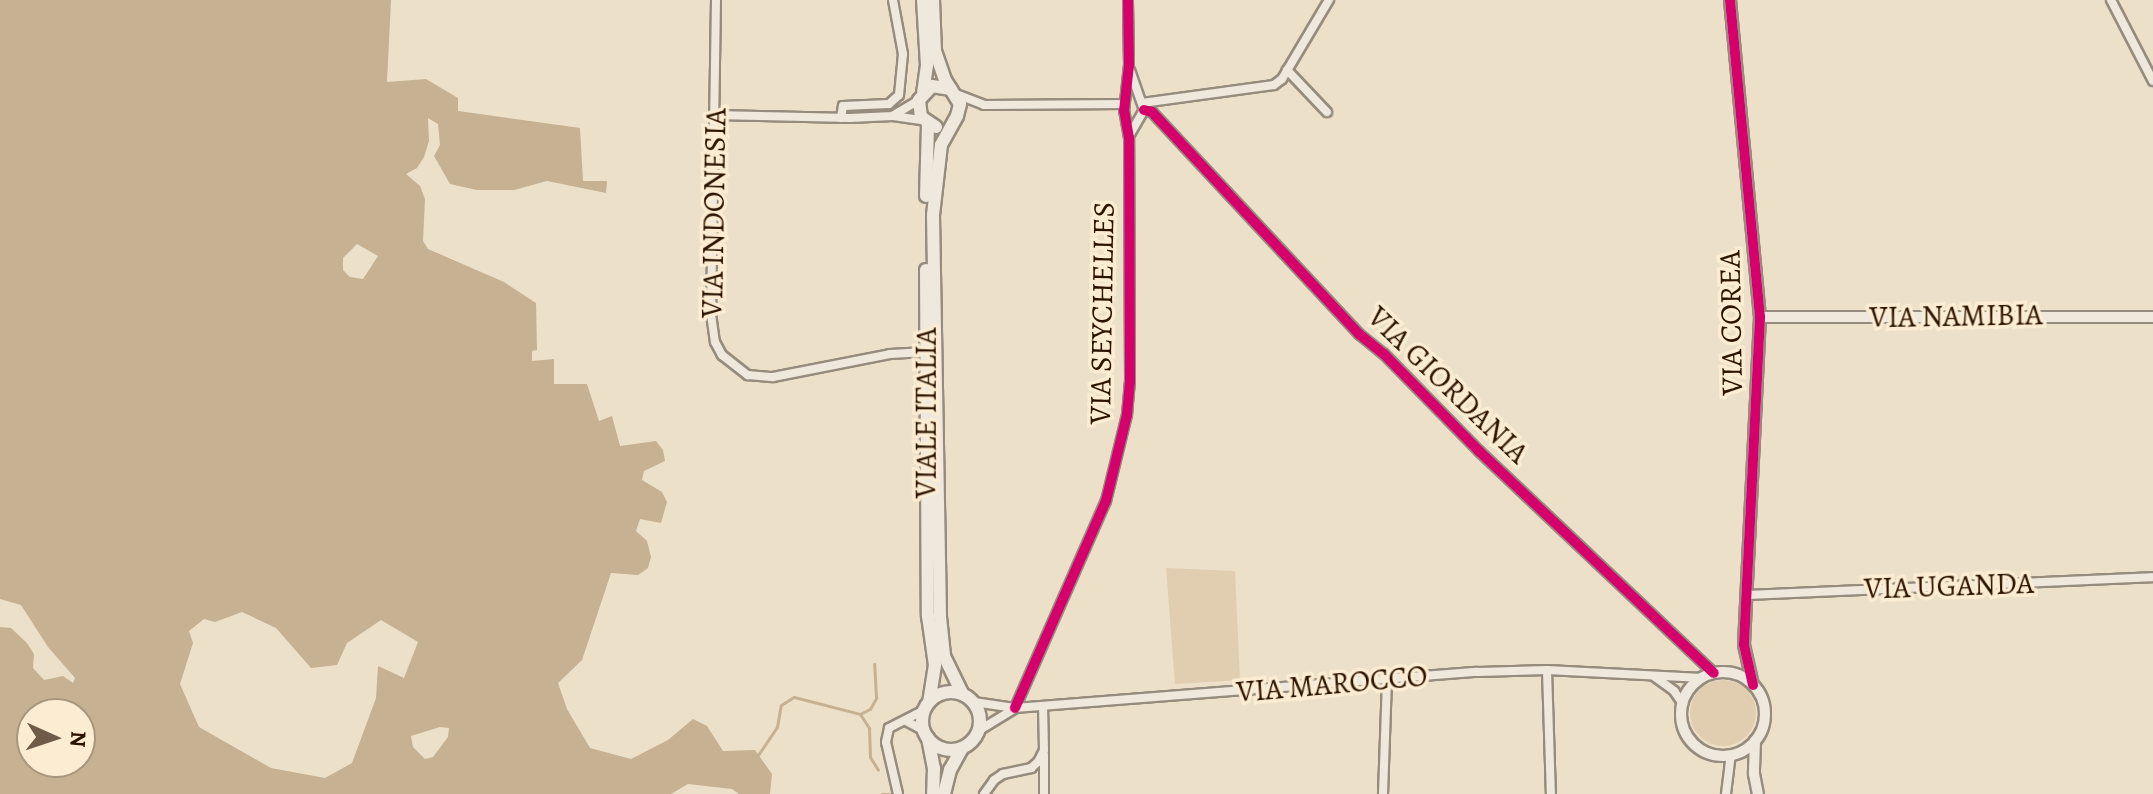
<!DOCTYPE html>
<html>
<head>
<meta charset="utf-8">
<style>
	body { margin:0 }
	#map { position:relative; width:2153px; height:794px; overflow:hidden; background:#ece0c9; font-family:Alegreya,serif }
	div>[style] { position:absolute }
	.green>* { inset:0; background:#e1ceb0 }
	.round { border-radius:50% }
	.water>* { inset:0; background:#c6b192 }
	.stream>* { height:3px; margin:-1.5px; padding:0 1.5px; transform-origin:1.5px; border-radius:1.5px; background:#c6b192 }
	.roads { filter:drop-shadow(2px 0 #968c7d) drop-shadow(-2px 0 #968c7d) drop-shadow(0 2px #968c7d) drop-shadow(0 -2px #968c7d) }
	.minor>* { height:8px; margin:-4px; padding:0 4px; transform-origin:4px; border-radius:4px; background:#eee8dd }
	.tertiary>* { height:10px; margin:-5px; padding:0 5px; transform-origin:5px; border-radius:5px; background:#eee8dd }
	.tertiary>.ring { margin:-5px; padding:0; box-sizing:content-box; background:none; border:10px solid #eee8dd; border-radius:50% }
	.secondary>* { height:12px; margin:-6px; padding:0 6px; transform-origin:6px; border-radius:6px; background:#eee8dd }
	.secondary>.ring { margin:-6px; padding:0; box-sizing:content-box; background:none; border:12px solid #eee8dd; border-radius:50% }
	.cycleway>* { height:10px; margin:-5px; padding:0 5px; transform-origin:5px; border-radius:5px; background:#d6006c }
	span { translate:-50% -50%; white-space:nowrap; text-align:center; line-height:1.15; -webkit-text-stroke:7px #fcedd2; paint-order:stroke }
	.street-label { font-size:30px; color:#2c1301 }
	.north { position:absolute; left:16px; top:698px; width:80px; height:80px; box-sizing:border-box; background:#fcedd2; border:2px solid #a9967e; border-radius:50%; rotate:93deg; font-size:22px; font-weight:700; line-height:32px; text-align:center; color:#2c1301 }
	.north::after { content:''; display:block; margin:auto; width:28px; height:36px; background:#6f5b47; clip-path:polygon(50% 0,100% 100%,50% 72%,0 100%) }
</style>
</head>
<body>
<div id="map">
	<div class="green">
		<div style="clip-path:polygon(1166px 568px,1235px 571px,1240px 680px,1175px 684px)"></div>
		<div class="round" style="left:1690px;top:680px;width:66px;height:66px"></div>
	</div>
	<div class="water">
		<div style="clip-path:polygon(evenodd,0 0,391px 0,387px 82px,426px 79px,458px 98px,458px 111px,580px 128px,583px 181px,607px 181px,606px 193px,547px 181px,514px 190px,477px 190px,450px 184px,434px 156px,440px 145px,438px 124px,428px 118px,429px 141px,424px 157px,417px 168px,406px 174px,420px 186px,425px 199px,423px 241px,428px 249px,504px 282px,536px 303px,537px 350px,532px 351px,532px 361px,554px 359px,554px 384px,587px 384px,599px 421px,612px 416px,620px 446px,656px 441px,663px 450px,665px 461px,644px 471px,642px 480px,662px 492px,667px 502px,661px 523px,640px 519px,636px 531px,647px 541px,651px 557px,648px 568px,638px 575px,611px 573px,582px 660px,558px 683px,567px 709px,590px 748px,631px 759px,668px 740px,693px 719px,707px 726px,723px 751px,755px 750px,772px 774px,770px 794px,739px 794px,732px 789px,688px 784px,671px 794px,0 794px,0 627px,11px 628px,27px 643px,34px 654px,33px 668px,44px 680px,63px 676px,73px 683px,75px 678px,48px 647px,21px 605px,0 599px,0 0,357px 244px,378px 256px,363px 279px,350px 277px,343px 270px,343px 258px,357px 244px,0 0,242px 612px,276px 628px,311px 668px,337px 665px,347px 643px,381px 620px,418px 642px,404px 678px,378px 666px,376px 698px,352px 763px,325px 778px,271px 768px,199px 727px,180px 684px,193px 643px,189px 631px,204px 619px,215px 622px,242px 612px,0 0,80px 714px,80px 762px,32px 762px,32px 714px,80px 714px,0 0,440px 727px,449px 728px,448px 737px,433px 757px,425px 759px,413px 747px,411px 736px,440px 727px)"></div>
	</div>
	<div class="stream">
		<div style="left:860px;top:714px;width:11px;rotate:-27deg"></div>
		<div style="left:870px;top:709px;width:13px;rotate:-61deg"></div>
		<div style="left:876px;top:698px;width:34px;rotate:-93deg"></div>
		<div style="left:758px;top:755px;width:34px;rotate:-56deg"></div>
		<div style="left:777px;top:727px;width:22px;rotate:-80deg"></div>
		<div style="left:781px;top:705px;width:15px;rotate:-32deg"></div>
		<div style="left:794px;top:697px;width:68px;rotate:14.4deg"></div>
		<div style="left:860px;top:714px;width:17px;rotate:57deg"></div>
		<div style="left:869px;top:728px;width:29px;rotate:88deg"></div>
		<div style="left:870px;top:757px;width:15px;rotate:58deg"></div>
		<div style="left:882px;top:794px;width:13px"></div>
	</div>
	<div class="roads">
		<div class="minor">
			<div style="left:716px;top:0;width:314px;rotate:90.9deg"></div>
			<div style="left:711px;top:314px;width:28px;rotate:82deg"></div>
			<div style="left:715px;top:342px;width:15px;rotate:62deg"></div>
			<div style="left:722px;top:355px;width:33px;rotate:38deg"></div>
			<div style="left:748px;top:375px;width:25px;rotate:5deg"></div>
			<div style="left:773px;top:377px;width:119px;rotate:-11.1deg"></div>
			<div style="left:890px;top:354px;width:36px;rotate:-3deg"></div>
			<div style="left:2111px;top:0;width:91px;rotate:62.6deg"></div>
			<div style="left:1287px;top:70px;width:58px;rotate:46.4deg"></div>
			<div style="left:956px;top:94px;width:30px;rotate:21deg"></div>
			<div style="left:984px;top:105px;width:141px;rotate:-0.4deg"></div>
			<div style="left:1142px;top:103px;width:133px;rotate:-7.8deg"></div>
			<div style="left:1274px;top:85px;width:10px;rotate:-37deg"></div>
			<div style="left:1282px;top:79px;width:92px;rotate:-59.3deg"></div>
			<div style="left:1144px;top:110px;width:8px;rotate:14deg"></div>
			<div style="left:1152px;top:112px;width:304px;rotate:47deg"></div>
			<div style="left:1359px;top:334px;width:32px;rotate:39deg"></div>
			<div style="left:1384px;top:354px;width:136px;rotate:45.6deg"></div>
			<div style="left:1479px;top:451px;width:323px;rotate:43.4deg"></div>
			<div style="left:715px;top:115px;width:135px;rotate:1.3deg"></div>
			<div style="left:850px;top:118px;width:43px;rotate:-2.7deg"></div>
			<div style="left:893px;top:116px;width:30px;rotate:8deg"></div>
			<div style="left:894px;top:115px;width:29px;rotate:-31deg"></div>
			<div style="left:841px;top:118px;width:12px;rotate:-81deg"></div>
			<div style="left:843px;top:106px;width:46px;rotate:-2.5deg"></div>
			<div style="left:889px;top:104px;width:13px;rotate:-42deg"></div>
			<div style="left:899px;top:95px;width:41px;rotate:-84.4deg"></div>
			<div style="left:903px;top:54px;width:55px;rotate:-100.5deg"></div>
			<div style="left:1129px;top:136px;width:30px;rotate:-60deg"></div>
			<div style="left:1144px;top:110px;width:42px;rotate:-109.3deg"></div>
			<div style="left:1746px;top:595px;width:407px;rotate:-2.5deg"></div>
			<div style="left:1547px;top:670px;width:124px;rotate:88.2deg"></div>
			<div style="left:1655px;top:677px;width:24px;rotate:36deg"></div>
			<div style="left:1674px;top:691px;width:16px;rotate:55deg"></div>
			<div style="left:974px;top:702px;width:41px;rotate:8.3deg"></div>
			<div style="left:1015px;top:708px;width:463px;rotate:-4.5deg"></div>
			<div style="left:1477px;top:672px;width:70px;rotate:-1.6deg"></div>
			<div style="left:1547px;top:670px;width:155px;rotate:3deg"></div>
			<div style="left:1015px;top:708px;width:226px;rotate:-66.3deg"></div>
			<div style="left:1106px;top:501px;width:89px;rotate:-76.3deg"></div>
			<div style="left:1127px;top:415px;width:33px;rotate:-85deg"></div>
			<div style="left:1130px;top:382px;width:244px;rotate:-90.2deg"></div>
			<div style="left:1129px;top:138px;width:27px;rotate:-100deg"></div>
			<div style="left:1124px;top:111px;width:46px;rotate:-83.8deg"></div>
			<div style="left:1129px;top:65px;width:65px;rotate:-90.9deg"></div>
			<div style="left:906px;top:721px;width:19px;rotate:28deg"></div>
			<div style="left:978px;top:731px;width:42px;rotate:-31.4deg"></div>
			<div style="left:898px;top:794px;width:53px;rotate:-103deg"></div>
			<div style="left:886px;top:742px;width:14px;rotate:-78deg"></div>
			<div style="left:889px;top:728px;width:39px;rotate:-27deg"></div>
			<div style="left:984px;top:794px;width:17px;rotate:-54deg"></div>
			<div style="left:994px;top:780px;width:11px;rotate:-34deg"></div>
			<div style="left:1003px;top:774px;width:29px;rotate:-12deg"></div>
			<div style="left:1031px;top:768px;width:9px;rotate:-41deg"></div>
			<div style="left:1038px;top:762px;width:13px;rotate:-63deg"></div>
			<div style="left:1044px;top:750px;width:43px;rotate:-91.3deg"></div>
			<div style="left:1044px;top:794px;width:39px;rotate:-90deg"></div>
			<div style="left:1383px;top:794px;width:115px;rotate:-88deg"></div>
			<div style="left:1726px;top:794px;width:39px;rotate:-83deg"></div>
		</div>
		<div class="tertiary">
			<div style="left:1730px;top:0;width:318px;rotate:84.6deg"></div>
			<div style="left:1760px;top:317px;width:328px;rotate:92.8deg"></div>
			<div style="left:1744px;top:645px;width:41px;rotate:77.3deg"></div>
			<div style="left:1760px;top:317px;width:393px"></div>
			<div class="ring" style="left:1681px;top:672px;width:74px;height:74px"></div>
			<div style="left:1755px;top:741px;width:33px;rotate:92deg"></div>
			<div style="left:1754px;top:774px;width:20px;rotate:79deg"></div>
		</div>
		<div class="secondary">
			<div style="left:923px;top:0;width:65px;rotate:86.5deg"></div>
			<div style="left:927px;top:65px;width:27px;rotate:98deg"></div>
			<div style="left:933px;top:0;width:51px;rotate:87.8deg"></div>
			<div style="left:935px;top:51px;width:31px;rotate:71deg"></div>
			<div style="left:945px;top:80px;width:28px;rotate:58deg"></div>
			<div style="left:960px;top:104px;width:12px;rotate:104deg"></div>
			<div style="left:957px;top:116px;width:33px;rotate:119deg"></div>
			<div style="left:941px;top:145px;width:70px;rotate:96.5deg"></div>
			<div style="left:933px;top:215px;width:402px;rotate:89deg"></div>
			<div style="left:940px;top:617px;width:39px;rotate:84deg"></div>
			<div style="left:944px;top:656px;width:41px;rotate:64.1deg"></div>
			<div style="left:936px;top:127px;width:18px;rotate:-146deg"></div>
			<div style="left:921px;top:117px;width:17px;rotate:-97deg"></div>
			<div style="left:919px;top:100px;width:19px;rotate:-47deg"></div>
			<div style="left:932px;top:86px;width:19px;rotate:9deg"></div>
			<div style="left:926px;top:196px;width:72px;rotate:-88.4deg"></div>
			<div style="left:926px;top:270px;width:346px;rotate:89.7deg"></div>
			<div style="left:928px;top:616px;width:49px;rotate:81.9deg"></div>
			<div style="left:935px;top:665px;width:36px;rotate:99deg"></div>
			<div class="ring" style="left:922px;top:692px;width:46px;height:46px"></div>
			<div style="left:928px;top:738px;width:31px;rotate:79deg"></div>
			<div style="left:934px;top:768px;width:26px;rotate:92deg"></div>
			<div style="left:944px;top:794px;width:25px;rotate:-76deg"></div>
			<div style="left:950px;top:770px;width:25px;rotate:-61deg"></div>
		</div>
	</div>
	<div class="cycleway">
		<div style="left:1730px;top:0;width:318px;rotate:84.6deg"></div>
		<div style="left:1760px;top:317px;width:328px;rotate:92.8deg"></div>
		<div style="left:1744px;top:645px;width:41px;rotate:77.3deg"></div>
		<div style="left:1144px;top:110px;width:8px;rotate:14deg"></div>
		<div style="left:1152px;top:112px;width:304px;rotate:47deg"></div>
		<div style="left:1359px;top:334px;width:32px;rotate:39deg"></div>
		<div style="left:1384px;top:354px;width:136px;rotate:45.6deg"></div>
		<div style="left:1479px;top:451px;width:323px;rotate:43.4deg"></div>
		<div style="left:1015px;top:708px;width:226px;rotate:-66.3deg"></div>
		<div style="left:1106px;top:501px;width:89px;rotate:-76.3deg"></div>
		<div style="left:1127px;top:415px;width:33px;rotate:-85deg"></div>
		<div style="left:1130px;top:382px;width:244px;rotate:-90.2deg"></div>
		<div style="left:1129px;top:138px;width:27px;rotate:-100deg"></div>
		<div style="left:1124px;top:111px;width:46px;rotate:-83.8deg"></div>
		<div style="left:1129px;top:65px;width:65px;rotate:-90.9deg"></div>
	</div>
	<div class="street-label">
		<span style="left:714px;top:213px;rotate:-89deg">VIA INDONESIA</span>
		<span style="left:1102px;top:313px;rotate:-89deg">VIA SEYCHELLES</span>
		<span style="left:1956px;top:316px;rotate:-1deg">VIA NAMIBIA</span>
		<span style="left:1731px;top:323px;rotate:-91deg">VIA COREA</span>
		<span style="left:1448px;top:385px;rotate:44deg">VIA GIORDANIA</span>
		<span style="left:926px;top:413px;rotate:-90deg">VIALE ITALIA</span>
		<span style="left:1949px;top:586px;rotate:-2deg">VIA UGANDA</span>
		<span style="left:1332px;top:684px;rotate:-5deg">VIA MAROCCO</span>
	</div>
	<div class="north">N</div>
</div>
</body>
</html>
